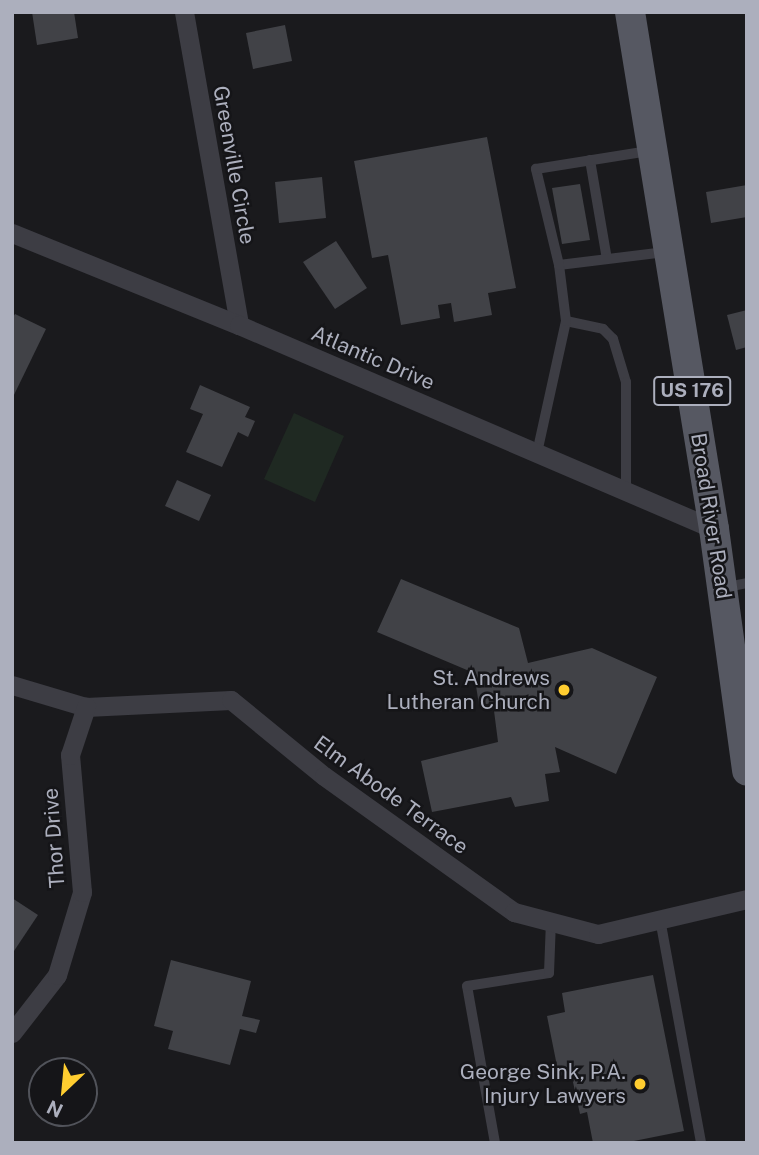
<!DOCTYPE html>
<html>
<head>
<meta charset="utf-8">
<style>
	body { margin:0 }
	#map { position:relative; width:759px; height:1155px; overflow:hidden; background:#1a1a1d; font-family:"Public Sans",sans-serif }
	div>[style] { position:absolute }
	.green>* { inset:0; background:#1f2922 }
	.building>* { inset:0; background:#414247 }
	.lane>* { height:10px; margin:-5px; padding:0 5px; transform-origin:5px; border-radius:5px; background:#3d3d44 }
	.street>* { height:19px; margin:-9.5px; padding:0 9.5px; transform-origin:9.5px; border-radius:9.5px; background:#3d3d44 }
	.primary>* { height:30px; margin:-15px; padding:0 15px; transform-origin:15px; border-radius:15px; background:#565862 }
	.dots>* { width:19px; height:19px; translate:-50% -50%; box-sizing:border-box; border:4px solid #151518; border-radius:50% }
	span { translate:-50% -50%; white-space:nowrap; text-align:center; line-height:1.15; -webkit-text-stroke:5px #151518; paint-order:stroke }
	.shield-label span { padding:2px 5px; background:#151518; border:2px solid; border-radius:5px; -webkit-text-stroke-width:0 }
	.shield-label { font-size:19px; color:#acafbd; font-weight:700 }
	.street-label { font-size:21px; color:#acafbd }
	.poi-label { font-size:21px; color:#acafbd }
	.right { translate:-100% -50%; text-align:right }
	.frame { position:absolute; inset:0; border:14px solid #acafbd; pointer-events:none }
	.north { position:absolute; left:28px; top:1057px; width:70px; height:70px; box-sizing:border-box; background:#151518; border:2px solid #51535a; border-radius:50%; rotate:206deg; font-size:19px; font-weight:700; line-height:28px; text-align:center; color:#acafbd }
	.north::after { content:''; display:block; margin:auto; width:24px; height:32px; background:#ffcd30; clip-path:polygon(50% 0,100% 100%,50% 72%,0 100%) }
</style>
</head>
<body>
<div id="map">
	<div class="green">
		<div style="clip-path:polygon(294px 413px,344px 436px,315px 502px,264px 479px)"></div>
	</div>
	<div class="building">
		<div style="clip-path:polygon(32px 12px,74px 12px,78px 38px,37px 45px)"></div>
		<div style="clip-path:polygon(285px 25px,292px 61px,253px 69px,246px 33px)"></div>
		<div style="clip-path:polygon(487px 137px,516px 288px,488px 293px,492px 315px,454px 322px,451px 303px,438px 305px,440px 318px,401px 325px,388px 255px,372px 258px,354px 161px)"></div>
		<div style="clip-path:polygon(322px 177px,326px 218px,279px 223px,275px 182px)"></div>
		<div style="clip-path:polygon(580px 184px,590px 240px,562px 244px,552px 188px)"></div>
		<div style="clip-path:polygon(747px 185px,747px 217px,711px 223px,706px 192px)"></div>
		<div style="clip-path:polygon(336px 241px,367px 288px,335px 309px,303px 262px)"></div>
		<div style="clip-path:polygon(747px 310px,747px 347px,736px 350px,727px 315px)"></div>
		<div style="clip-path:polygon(15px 314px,46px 329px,12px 399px,12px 319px)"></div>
		<div style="clip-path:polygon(200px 385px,250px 407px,245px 417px,255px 421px,248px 437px,238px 432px,222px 467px,186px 452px,203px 414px,190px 409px)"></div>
		<div style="clip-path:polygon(177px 480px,211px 495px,199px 521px,165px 506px)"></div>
		<div style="clip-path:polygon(401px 579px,519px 628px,528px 663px,592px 648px,657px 677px,616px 774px,555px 747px,560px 772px,545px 774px,549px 801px,515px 807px,511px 797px,432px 812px,421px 761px,498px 742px,493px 703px,479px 705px,474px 673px,377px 632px)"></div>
		<div style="clip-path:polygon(12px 898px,38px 915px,12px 954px)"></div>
		<div style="clip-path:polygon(171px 960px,251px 981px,242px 1016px,260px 1020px,256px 1033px,240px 1029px,230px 1065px,168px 1049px,173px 1031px,154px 1026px)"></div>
		<div style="clip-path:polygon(653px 975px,684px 1131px,624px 1143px,593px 1143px,587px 1112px,580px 1114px,571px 1073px,559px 1076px,547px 1016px,565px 1012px,562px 993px)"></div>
	</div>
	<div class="lane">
		<div style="left:590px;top:160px;width:100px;rotate:80.3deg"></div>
		<div style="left:559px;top:265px;width:107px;rotate:-7deg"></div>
		<div style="left:566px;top:321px;width:38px;rotate:12deg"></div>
		<div style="left:603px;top:329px;width:14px;rotate:45deg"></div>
		<div style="left:613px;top:339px;width:45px;rotate:73.2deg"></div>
		<div style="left:626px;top:382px;width:109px;rotate:90deg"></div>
		<div style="left:537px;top:453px;width:135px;rotate:-77.6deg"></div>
		<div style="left:566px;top:321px;width:56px;rotate:-97.1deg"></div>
		<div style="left:559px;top:265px;width:99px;rotate:-103.5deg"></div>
		<div style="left:536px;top:169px;width:114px;rotate:-9.1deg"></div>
		<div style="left:727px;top:587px;width:20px;rotate:-11deg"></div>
		<div style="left:660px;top:919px;width:228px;rotate:79.6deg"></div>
		<div style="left:495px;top:1143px;width:159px;rotate:-100.1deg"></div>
		<div style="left:467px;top:986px;width:83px;rotate:-9deg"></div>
		<div style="left:549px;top:973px;width:52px;rotate:-87.8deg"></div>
	</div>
	<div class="street">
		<div style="left:184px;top:12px;width:318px;rotate:80deg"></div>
		<div style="left:12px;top:233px;width:245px;rotate:22.1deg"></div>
		<div style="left:239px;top:325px;width:517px;rotate:23.24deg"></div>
		<div style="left:12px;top:685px;width:77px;rotate:16.6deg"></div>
		<div style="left:86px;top:707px;width:145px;rotate:-2.8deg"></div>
		<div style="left:231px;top:700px;width:120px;rotate:39.3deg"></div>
		<div style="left:324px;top:776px;width:234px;rotate:35.6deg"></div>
		<div style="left:514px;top:912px;width:87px;rotate:14.7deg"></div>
		<div style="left:598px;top:934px;width:153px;rotate:-13.2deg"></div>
		<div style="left:12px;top:1033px;width:73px;rotate:-52.2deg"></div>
		<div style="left:57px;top:975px;width:87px;rotate:-73.2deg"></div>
		<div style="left:82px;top:892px;width:138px;rotate:-95deg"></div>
		<div style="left:70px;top:755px;width:51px;rotate:-71.6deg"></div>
	</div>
	<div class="primary">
		<div style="left:630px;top:12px;width:524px;rotate:80.77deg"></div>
		<div style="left:714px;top:529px;width:244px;rotate:82.2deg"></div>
	</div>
	<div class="dots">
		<div style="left:564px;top:690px;background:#ffcd30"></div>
		<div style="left:640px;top:1084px;background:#ffcd30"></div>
	</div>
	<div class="shield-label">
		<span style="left:692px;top:391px">US 176</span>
	</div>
	<div class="street-label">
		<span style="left:234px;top:165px;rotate:80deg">Greenville Circle</span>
		<span style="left:373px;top:358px;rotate:23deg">Atlantic Drive</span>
		<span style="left:711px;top:516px;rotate:81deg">Broad River Road</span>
		<span style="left:391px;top:795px;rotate:36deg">Elm Abode Terrace</span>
		<span style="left:54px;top:838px;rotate:-94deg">Thor Drive</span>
	</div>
	<div class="poi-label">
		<span class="right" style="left:550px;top:690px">St. Andrews<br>Lutheran Church</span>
		<span class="right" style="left:626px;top:1084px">George Sink, P.A.<br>Injury Lawyers</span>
	</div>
	<div class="frame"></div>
	<div class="north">N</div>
</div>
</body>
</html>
